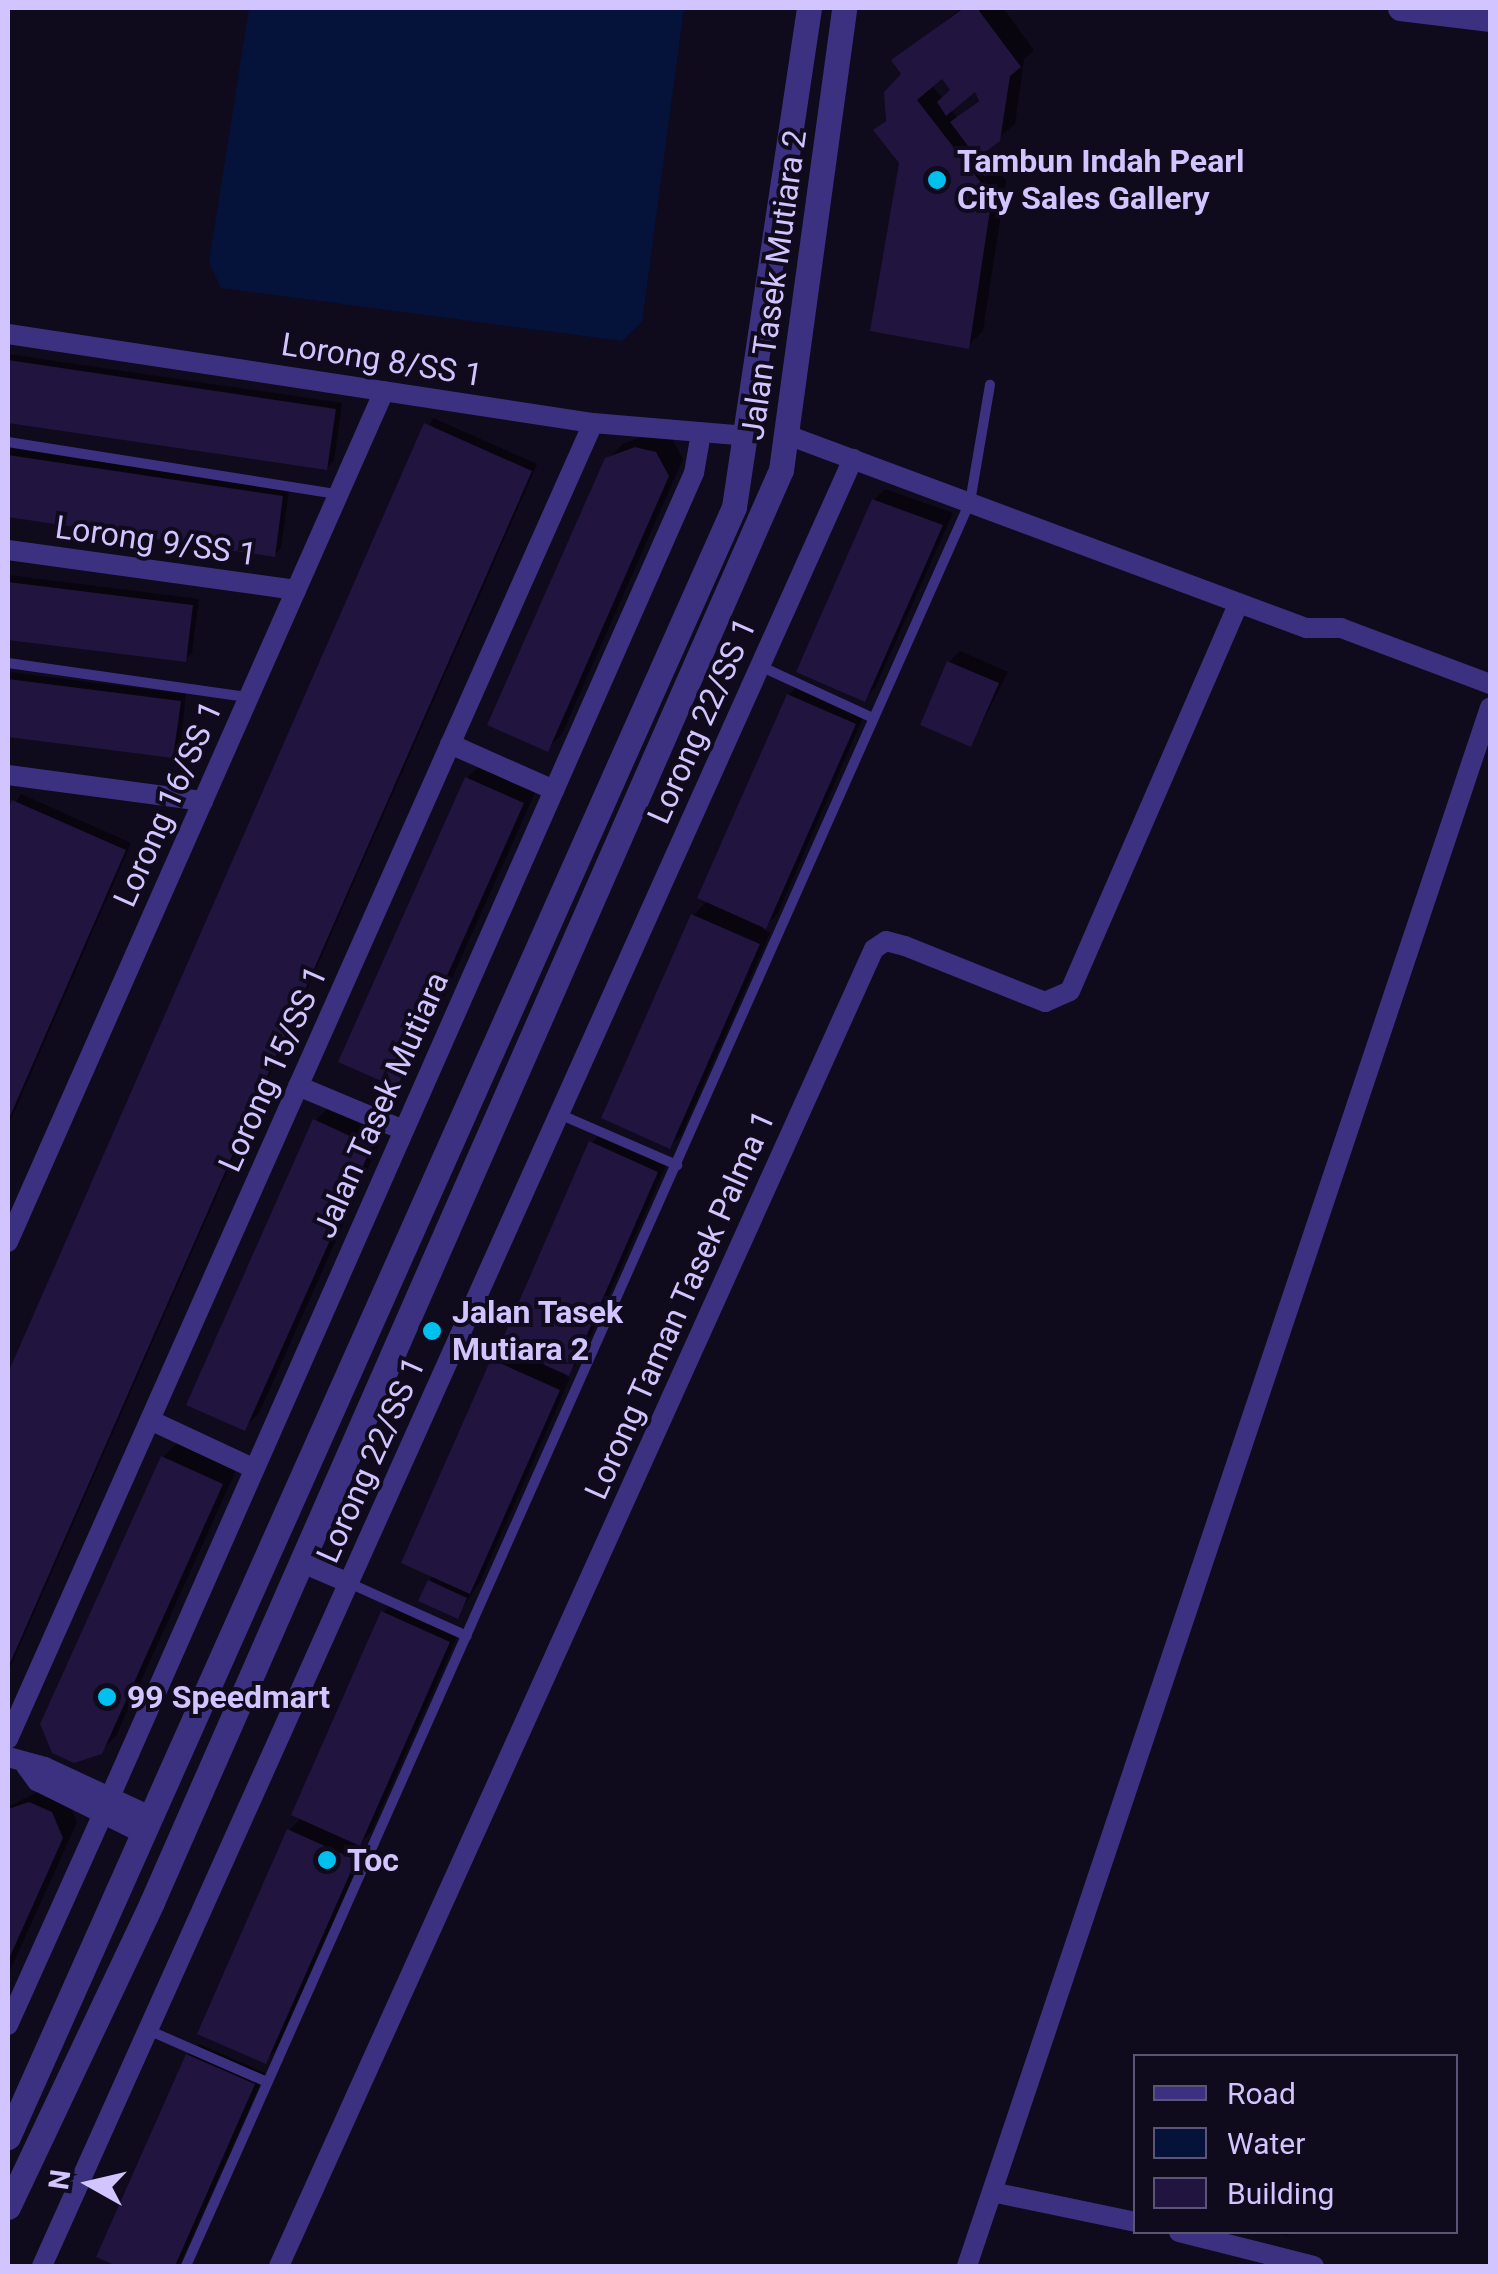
<!DOCTYPE html>
<html>
<head>
<meta charset="utf-8">
<style>
	body { margin:0 }
	#map { position:relative; width:1498px; height:2274px; overflow:hidden; background:#0f0a1c; font-family:Roboto,sans-serif }
	div>[style] { position:absolute }
	.water>* { inset:0; background:#05133a }
	.shadow>* { inset:0; background:#0007 }
	.building>* { inset:0; background:#21143f }
	.service>* { height:10px; margin:-5px; padding:0 5px; transform-origin:5px; border-radius:5px; background:#3c3180 }
	.minor>* { height:20px; margin:-10px; padding:0 10px; transform-origin:10px; border-radius:10px; background:#3c3180 }
	.tertiary>* { height:25px; margin:-12.5px; padding:0 12.5px; transform-origin:12.5px; border-radius:12.5px; background:#3c3180 }
	.dots>* { width:28px; height:28px; translate:-50% -50%; box-sizing:border-box; border:5px solid #0f0a1c; border-radius:50% }
	span { translate:-50% -50%; white-space:nowrap; text-align:center; line-height:1.15; -webkit-text-stroke:8px #0f0a1c; paint-order:stroke }
	.poi-label { font-size:32px; color:#d2c5ff; font-weight:700 }
	.left { translate:0 -50%; text-align:left }
	.street-label { font-size:32px; color:#d2c5ff }
	.frame { position:absolute; inset:0; border:10px solid #d2c5ff; pointer-events:none }
	.legend { position:absolute; left:1133px; top:2054px; width:325px; height:180px; box-sizing:border-box; background:#0f0a1c; border:2px solid #5d5577; margin:0; padding:12px 18px; list-style:none; font-size:30px; color:#d2c5ff }
	.legend li { display:flex; align-items:center; gap:20px; height:50px }
	.legend b { width:50px; border:2px solid #5d5577 }
	.north { position:absolute; left:40px; top:2134px; width:100px; height:100px; -webkit-text-stroke:8px #0f0a1c; paint-order:stroke; rotate:278deg; font-size:28px; font-weight:700; line-height:40px; text-align:center; color:#d2c5ff }
	.north::after { content:''; display:block; margin:auto; width:35px; height:45px; background:#d2c5ff; clip-path:polygon(50% 0,100% 100%,50% 72%,0 100%) }
</style>
</head>
<body>
<div id="map">
	<div class="water">
		<div style="clip-path:polygon(249px 8px,684px 8px,642px 322px,622px 341px,221px 288px,209px 262px)"></div>
	</div>
	<div class="shadow">
		<div style="clip-path:polygon(evenodd,962px 8px,1003px 8px,1034px 50px,1024px 59px,1015px 124px,982px 151px,1006px 181px,983px 331px,968px 346px,901px 162px,876px 130px,888px 118px,904px 75px,895px 60px,962px 8px,943px 76px,953px 89px,943px 99px,931px 85px,943px 76px,962px 8px,975px 88px,981px 98px,957px 118px,950px 109px,975px 88px)"></div>
		<div style="clip-path:polygon(8px 354px,342px 403px,334px 461px,326px 468px,8px 420px)"></div>
		<div style="clip-path:polygon(433px 418px,537px 464px,8px 1672px,8px 1380px)"></div>
		<div style="clip-path:polygon(652px 433px,671px 437px,683px 459px,562px 734px,547px 749px,607px 460px,623px 444px)"></div>
		<div style="clip-path:polygon(8px 448px,289px 490px,281px 548px,274px 555px,8px 515px)"></div>
		<div style="clip-path:polygon(885px 489px,953px 513px,875px 688px,864px 699px,874px 500px)"></div>
		<div style="clip-path:polygon(8px 575px,199px 599px,192px 653px,185px 660px,8px 638px)"></div>
		<div style="clip-path:polygon(960px 651px,1008px 672px,971px 744px,949px 662px)"></div>
		<div style="clip-path:polygon(8px 672px,186px 694px,180px 749px,173px 756px,8px 735px)"></div>
		<div style="clip-path:polygon(800px 684px,865px 713px,777px 915px,762px 929px,770px 933px,681px 1135px,670px 1146px,694px 915px,708px 900px,789px 695px)"></div>
		<div style="clip-path:polygon(482px 763px,537px 788px,411px 1070px,396px 1085px,467px 778px)"></div>
		<div style="clip-path:polygon(21px 794px,131px 843px,8px 1126px,8px 815px)"></div>
		<div style="clip-path:polygon(330px 1106px,385px 1130px,259px 1413px,244px 1428px,315px 1121px)"></div>
		<div style="clip-path:polygon(603px 1132px,668px 1161px,579px 1362px,565px 1376px,570px 1378px,481px 1580px,457px 1616px,430px 1582px,493px 1360px,507px 1346px,592px 1143px)"></div>
		<div style="clip-path:polygon(178px 1442px,237px 1468px,116px 1736px,100px 1752px,163px 1457px)"></div>
		<div style="clip-path:polygon(395px 1601px,460px 1630px,371px 1832px,358px 1845px,365px 1849px,276px 2050px,265px 2061px,289px 1831px,302px 1817px,384px 1612px)"></div>
		<div style="clip-path:polygon(45px 1788px,66px 1797px,77px 1822px,8px 1975px,8px 1807px)"></div>
		<div style="clip-path:polygon(199px 2044px,265px 2073px,179px 2266px,123px 2266px,100px 2256px,188px 2055px)"></div>
		<div style="clip-path:polygon(1269px 2232px,1291px 2232px,1287px 2236px)"></div>
	</div>
	<div class="building">
		<div style="clip-path:polygon(964px 8px,977px 8px,1021px 67px,1010px 76px,1000px 141px,977px 158px,950px 122px,979px 101px,975px 92px,946px 116px,937px 102px,950px 90px,942px 79px,917px 100px,992px 197px,969px 349px,870px 331px,899px 163px,873px 130px,886px 121px,884px 92px,901px 74px,891px 60px)"></div>
		<div style="clip-path:polygon(8px 360px,336px 409px,327px 470px,8px 423px)"></div>
		<div style="clip-path:polygon(424px 423px,532px 471px,8px 1668px,8px 1373px)"></div>
		<div style="clip-path:polygon(635px 447px,656px 452px,669px 476px,548px 752px,487px 725px,605px 458px)"></div>
		<div style="clip-path:polygon(8px 455px,283px 496px,275px 557px,8px 517px)"></div>
		<div style="clip-path:polygon(872px 499px,943px 525px,865px 702px,796px 672px)"></div>
		<div style="clip-path:polygon(8px 582px,193px 605px,186px 662px,8px 640px)"></div>
		<div style="clip-path:polygon(947px 661px,999px 683px,971px 747px,920px 725px)"></div>
		<div style="clip-path:polygon(8px 679px,181px 701px,173px 758px,8px 737px)"></div>
		<div style="clip-path:polygon(787px 694px,856px 724px,766px 929px,697px 898px)"></div>
		<div style="clip-path:polygon(465px 777px,524px 803px,397px 1088px,338px 1062px)"></div>
		<div style="clip-path:polygon(12px 800px,126px 850px,8px 1121px,8px 809px)"></div>
		<div style="clip-path:polygon(691px 914px,760px 944px,670px 1149px,601px 1118px)"></div>
		<div style="clip-path:polygon(313px 1119px,372px 1146px,245px 1431px,186px 1405px)"></div>
		<div style="clip-path:polygon(589px 1141px,658px 1172px,569px 1376px,500px 1345px)"></div>
		<div style="clip-path:polygon(491px 1359px,560px 1390px,470px 1594px,401px 1563px)"></div>
		<div style="clip-path:polygon(161px 1456px,223px 1484px,102px 1754px,74px 1763px,52px 1753px,40px 1724px)"></div>
		<div style="clip-path:polygon(428px 1580px,467px 1598px,458px 1619px,418px 1601px)"></div>
		<div style="clip-path:polygon(381px 1611px,450px 1642px,360px 1846px,291px 1815px)"></div>
		<div style="clip-path:polygon(29px 1802px,52px 1812px,63px 1838px,8px 1961px,8px 1809px)"></div>
		<div style="clip-path:polygon(287px 1829px,356px 1860px,266px 2064px,197px 2034px)"></div>
		<div style="clip-path:polygon(186px 2054px,255px 2084px,175px 2266px,117px 2266px,96px 2257px)"></div>
	</div>
	<div class="service">
		<div style="left:8px;top:442px;width:333px;rotate:9deg"></div>
		<div style="left:8px;top:663px;width:241px;rotate:8.1deg"></div>
		<div style="left:760px;top:666px;width:122px;rotate:24.7deg"></div>
		<div style="left:559px;top:1114px;width:129px;rotate:23.4deg"></div>
		<div style="left:349px;top:1583px;width:129px;rotate:24.2deg"></div>
		<div style="left:148px;top:2030px;width:130px;rotate:23.6deg"></div>
		<div style="left:186px;top:2266px;width:1930px;rotate:-66.04deg"></div>
		<div style="left:970px;top:502px;width:119px;rotate:-80.3deg"></div>
	</div>
	<div class="minor">
		<div style="left:8px;top:334px;width:592px;rotate:8.65deg"></div>
		<div style="left:593px;top:423px;width:157px;rotate:4.8deg"></div>
		<div style="left:790px;top:436px;width:551px;rotate:20.41deg"></div>
		<div style="left:1306px;top:628px;width:35px"></div>
		<div style="left:1341px;top:628px;width:159px;rotate:20.6deg"></div>
		<div style="left:8px;top:550px;width:291px;rotate:7.9deg"></div>
		<div style="left:450px;top:744px;width:114px;rotate:23.9deg"></div>
		<div style="left:8px;top:775px;width:197px;rotate:7.6deg"></div>
		<div style="left:298px;top:1086px;width:114px;rotate:22.7deg"></div>
		<div style="left:8px;top:1242px;width:930px;rotate:-66.16deg"></div>
		<div style="left:150px;top:1420px;width:114px;rotate:25deg"></div>
		<div style="left:300px;top:1562px;width:53px;rotate:23.2deg"></div>
		<div style="left:8px;top:1739px;width:1440px;rotate:-66.03deg"></div>
		<div style="left:8px;top:1757px;width:38px;rotate:15deg"></div>
		<div style="left:45px;top:1767px;width:118px;rotate:25deg"></div>
		<div style="left:26px;top:1766px;width:19px;rotate:54deg"></div>
		<div style="left:37px;top:1781px;width:119px;rotate:26.4deg"></div>
		<div style="left:110px;top:1797px;width:1447px;rotate:-66.2deg"></div>
		<div style="left:694px;top:473px;width:39px;rotate:-80deg"></div>
		<div style="left:8px;top:2025px;width:231px;rotate:-65.8deg"></div>
		<div style="left:992px;top:2192px;width:147px;rotate:11.8deg"></div>
		<div style="left:1179px;top:2232px;width:139px;rotate:14.1deg"></div>
		<div style="left:42px;top:2266px;width:1981px;rotate:-65.83deg"></div>
		<div style="left:279px;top:2266px;width:1445px;rotate:-65.69deg"></div>
		<div style="left:874px;top:949px;width:14px;rotate:-34deg"></div>
		<div style="left:886px;top:941px;width:20px;rotate:15deg"></div>
		<div style="left:905px;top:946px;width:151px;rotate:21.8deg"></div>
		<div style="left:1045px;top:1002px;width:27px;rotate:-24deg"></div>
		<div style="left:1070px;top:991px;width:423px;rotate:-66.5deg"></div>
		<div style="left:967px;top:2266px;width:1644px;rotate:-71.45deg"></div>
	</div>
	<div class="tertiary">
		<div style="left:1400px;top:8px;width:91px;rotate:7deg"></div>
		<div style="left:8px;top:2137px;width:1784px;rotate:-65.99deg"></div>
		<div style="left:734px;top:507px;width:505px;rotate:-81.45deg"></div>
		<div style="left:8px;top:2207px;width:337px;rotate:-64.7deg"></div>
		<div style="left:152px;top:1902px;width:1564px;rotate:-66.29deg"></div>
		<div style="left:781px;top:470px;width:466px;rotate:-82.2deg"></div>
	</div>
	<div class="dots">
		<div style="left:937px;top:180px;background:#00c0f0"></div>
		<div style="left:432px;top:1331px;background:#00c0f0"></div>
		<div style="left:107px;top:1697px;background:#00c0f0"></div>
		<div style="left:327px;top:1860px;background:#00c0f0"></div>
	</div>
	<div class="poi-label">
		<span class="left" style="left:957px;top:180px">Tambun Indah Pearl<br>City Sales Gallery</span>
		<span class="left" style="left:452px;top:1331px">Jalan Tasek<br>Mutiara 2</span>
		<span class="left" style="left:127px;top:1697px">99 Speedmart</span>
		<span class="left" style="left:347px;top:1860px">Toc</span>
	</div>
	<div class="street-label">
		<span style="left:774px;top:285px;rotate:-82deg">Jalan Tasek Mutiara 2</span>
		<span style="left:382px;top:360px;rotate:9deg">Lorong 8/SS 1</span>
		<span style="left:156px;top:541px;rotate:8deg">Lorong 9/SS 1</span>
		<span style="left:702px;top:721px;rotate:-66deg">Lorong 22/SS 1</span>
		<span style="left:168px;top:804px;rotate:-66deg">Lorong 16/SS 1</span>
		<span style="left:273px;top:1069px;rotate:-66deg">Lorong 15/SS 1</span>
		<span style="left:381px;top:1105px;rotate:-66deg">Jalan Tasek Mutiara</span>
		<span style="left:680px;top:1305px;rotate:-66deg">Lorong Taman Tasek Palma 1</span>
		<span style="left:371px;top:1460px;rotate:-66deg">Lorong 22/SS 1</span>
	</div>
	<div class="frame"></div>
	<ul class="legend">
	<li><b style="height:12px;background:#3c3180"></b>Road</li>
	<li><b style="height:28px;background:#05133a"></b>Water</li>
	<li><b style="height:28px;background:#21143f"></b>Building</li>
	</ul>
	<div class="north">N</div>
</div>
</body>
</html>
